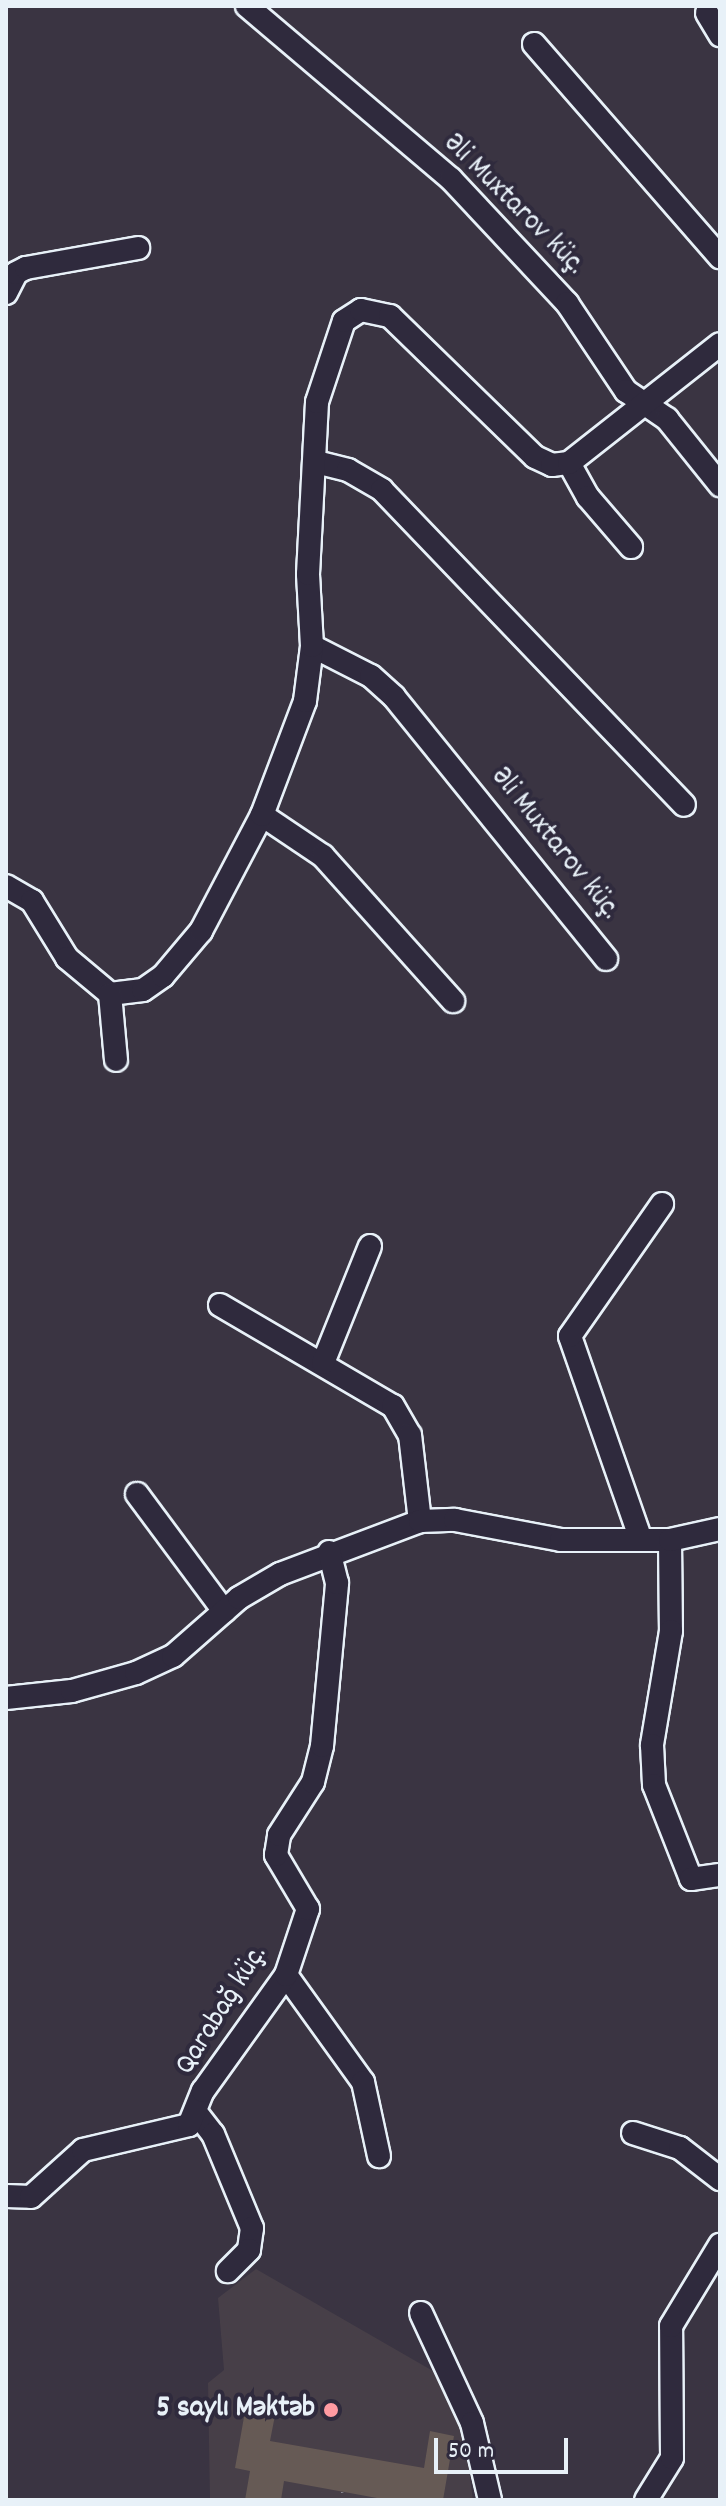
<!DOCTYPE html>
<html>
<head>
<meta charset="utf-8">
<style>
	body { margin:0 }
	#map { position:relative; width:726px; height:2506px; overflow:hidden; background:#3a3442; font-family:Dekko,sans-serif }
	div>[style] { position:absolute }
	.built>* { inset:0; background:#473f48 }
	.building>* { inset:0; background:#665a55 }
	.path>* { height:3px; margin-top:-1.5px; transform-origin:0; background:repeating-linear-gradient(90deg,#e8f1f8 0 2px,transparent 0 8px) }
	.roads { filter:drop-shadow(2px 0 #e8f1f8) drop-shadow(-2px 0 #e8f1f8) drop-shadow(0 2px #e8f1f8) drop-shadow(0 -2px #e8f1f8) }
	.street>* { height:22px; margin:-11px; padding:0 11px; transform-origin:11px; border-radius:11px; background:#2f2a3d }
	.dots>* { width:22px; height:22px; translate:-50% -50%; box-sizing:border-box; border:4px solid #2f2a3d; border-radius:50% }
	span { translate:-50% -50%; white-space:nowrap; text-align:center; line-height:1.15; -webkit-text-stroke:8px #2f2a3d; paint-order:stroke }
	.street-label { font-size:30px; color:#e8f1f8 }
	.poi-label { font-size:30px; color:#e8f1f8; font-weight:700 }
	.right { translate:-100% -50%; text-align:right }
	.frame { position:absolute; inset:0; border:8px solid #e8f1f8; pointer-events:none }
	.scale { position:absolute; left:434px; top:2438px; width:134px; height:36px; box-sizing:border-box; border:4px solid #e8f1f8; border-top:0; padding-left:10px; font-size:24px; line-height:28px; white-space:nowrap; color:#e8f1f8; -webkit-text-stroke:6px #2f2a3d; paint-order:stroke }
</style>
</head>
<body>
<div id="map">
	<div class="built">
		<div style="clip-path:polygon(256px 2269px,433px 2371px,465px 2437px,473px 2500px,210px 2500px,208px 2383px,224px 2370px,218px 2298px)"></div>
	</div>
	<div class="building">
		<div style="clip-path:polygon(247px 2400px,277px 2405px,270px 2441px,424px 2468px,430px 2431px,454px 2436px,443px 2500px,388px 2500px,284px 2481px,281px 2500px,245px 2500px,250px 2471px,235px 2468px)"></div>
	</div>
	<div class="path">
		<div style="left:341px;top:2500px;width:8px;rotate:-83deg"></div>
	</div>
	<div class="roads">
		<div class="street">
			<div style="left:247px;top:6px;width:267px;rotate:40.3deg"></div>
			<div style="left:451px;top:179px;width:170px;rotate:46.9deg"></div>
			<div style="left:567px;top:303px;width:106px;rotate:56.2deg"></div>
			<div style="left:626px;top:391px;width:50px;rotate:34.3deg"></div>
			<div style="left:667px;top:419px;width:85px;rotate:51.2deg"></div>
			<div style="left:707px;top:13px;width:26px;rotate:59deg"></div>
			<div style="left:534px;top:44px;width:283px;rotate:48.9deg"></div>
			<div style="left:6px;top:293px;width:22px;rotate:-63deg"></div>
			<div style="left:16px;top:273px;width:11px;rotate:-27deg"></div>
			<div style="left:26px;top:268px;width:114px;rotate:-10.1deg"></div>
			<div style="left:316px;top:462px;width:33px;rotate:14deg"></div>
			<div style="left:348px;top:470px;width:39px;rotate:30deg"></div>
			<div style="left:382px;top:490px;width:436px;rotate:46.2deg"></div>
			<div style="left:569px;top:463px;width:39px;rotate:61deg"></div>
			<div style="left:588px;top:497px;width:66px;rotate:49.3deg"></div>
			<div style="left:312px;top:646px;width:66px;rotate:27deg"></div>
			<div style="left:371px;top:676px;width:31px;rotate:42deg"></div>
			<div style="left:394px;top:697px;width:337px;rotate:51deg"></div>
			<div style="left:262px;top:815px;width:73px;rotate:33.9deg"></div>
			<div style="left:323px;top:856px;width:195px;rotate:48.1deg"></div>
			<div style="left:6px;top:886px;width:30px;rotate:30deg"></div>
			<div style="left:32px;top:901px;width:67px;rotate:58.4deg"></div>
			<div style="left:67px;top:958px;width:56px;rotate:39.9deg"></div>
			<div style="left:110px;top:994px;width:33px;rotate:-7deg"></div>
			<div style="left:143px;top:990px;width:24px;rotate:-35deg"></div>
			<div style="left:163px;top:976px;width:59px;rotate:-49.8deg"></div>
			<div style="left:201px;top:931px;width:131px;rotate:-62.3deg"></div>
			<div style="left:262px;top:815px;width:122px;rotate:-69.3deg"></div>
			<div style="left:305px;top:701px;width:55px;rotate:-82.7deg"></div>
			<div style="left:312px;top:646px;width:72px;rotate:-93.2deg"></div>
			<div style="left:308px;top:574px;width:172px;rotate:-87deg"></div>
			<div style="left:317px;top:402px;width:85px;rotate:-71.6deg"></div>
			<div style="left:344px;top:321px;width:20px;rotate:-33deg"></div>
			<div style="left:361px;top:310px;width:30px;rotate:12deg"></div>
			<div style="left:390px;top:316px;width:202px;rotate:44.2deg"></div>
			<div style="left:535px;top:457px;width:19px;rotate:25deg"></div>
			<div style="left:552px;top:465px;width:17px;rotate:-7deg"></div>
			<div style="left:569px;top:463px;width:192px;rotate:-38.2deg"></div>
			<div style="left:110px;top:994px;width:66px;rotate:84.8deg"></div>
			<div style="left:220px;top:1305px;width:200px;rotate:30.3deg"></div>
			<div style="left:393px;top:1406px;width:34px;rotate:60deg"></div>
			<div style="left:410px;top:1435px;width:87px;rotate:83.4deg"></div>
			<div style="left:323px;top:1363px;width:126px;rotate:-68.1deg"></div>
			<div style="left:137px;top:1494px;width:146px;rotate:53.4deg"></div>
			<div style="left:641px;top:1540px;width:216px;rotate:-109.2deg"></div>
			<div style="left:570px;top:1336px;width:161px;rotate:-55.1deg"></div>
			<div style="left:670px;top:1540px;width:91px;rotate:89.4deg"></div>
			<div style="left:671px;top:1631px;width:116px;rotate:99.5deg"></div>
			<div style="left:652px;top:1745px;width:40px;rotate:87.1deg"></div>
			<div style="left:654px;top:1785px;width:101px;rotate:68.5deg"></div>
			<div style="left:691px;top:1879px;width:29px;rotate:-8deg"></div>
			<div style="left:6px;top:1698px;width:66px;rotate:-6.1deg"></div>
			<div style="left:72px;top:1691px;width:66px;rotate:-15.7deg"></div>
			<div style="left:136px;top:1673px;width:41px;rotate:-24.7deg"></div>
			<div style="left:173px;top:1656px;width:88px;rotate:-41.3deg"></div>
			<div style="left:239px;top:1598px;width:48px;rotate:-30.3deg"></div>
			<div style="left:280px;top:1574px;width:150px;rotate:-20.7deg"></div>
			<div style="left:420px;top:1521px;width:35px;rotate:-2deg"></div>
			<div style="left:455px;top:1520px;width:108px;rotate:10.7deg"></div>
			<div style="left:561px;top:1540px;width:109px"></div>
			<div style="left:670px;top:1540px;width:51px;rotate:-12.4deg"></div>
			<div style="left:286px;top:1975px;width:132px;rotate:54.3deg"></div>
			<div style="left:363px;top:2082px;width:76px;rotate:77.8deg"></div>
			<div style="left:198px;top:2115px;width:24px;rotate:52deg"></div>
			<div style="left:213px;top:2134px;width:102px;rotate:67.5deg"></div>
			<div style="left:252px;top:2228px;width:22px;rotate:98deg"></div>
			<div style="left:249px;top:2250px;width:30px;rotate:135deg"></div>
			<div style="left:633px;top:2133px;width:49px;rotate:17.7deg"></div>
			<div style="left:680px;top:2148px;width:51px;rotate:37.8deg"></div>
			<div style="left:6px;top:2196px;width:25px;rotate:2deg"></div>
			<div style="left:31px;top:2197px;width:70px;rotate:-42.1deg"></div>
			<div style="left:83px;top:2150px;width:109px;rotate:-13.3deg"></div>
			<div style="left:189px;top:2125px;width:37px;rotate:-68deg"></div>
			<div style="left:203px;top:2091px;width:143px;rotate:-54.4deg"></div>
			<div style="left:286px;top:1975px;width:70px;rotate:-71.6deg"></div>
			<div style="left:308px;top:1909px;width:63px;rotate:-120.7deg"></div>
			<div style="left:276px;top:1855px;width:20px;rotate:-81deg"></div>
			<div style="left:279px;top:1835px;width:63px;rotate:-57.3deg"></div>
			<div style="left:313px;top:1782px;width:37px;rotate:-76deg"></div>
			<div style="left:322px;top:1746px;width:164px;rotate:-84.7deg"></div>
			<div style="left:337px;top:1583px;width:32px;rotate:-104deg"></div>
			<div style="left:421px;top:2313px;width:121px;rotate:65.1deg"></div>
			<div style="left:472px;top:2423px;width:79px;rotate:76.8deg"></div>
			<div style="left:646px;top:2500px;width:49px;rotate:-58.2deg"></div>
			<div style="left:672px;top:2458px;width:132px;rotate:-90.4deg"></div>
			<div style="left:671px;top:2326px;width:95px;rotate:-58.8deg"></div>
		</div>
	</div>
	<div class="dots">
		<div style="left:331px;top:2410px;background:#ff9aa2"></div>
	</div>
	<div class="street-label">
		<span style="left:513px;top:206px;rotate:45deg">Əli Muxtarov küç.</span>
		<span style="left:554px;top:845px;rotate:51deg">Əli Muxtarov küç.</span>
		<span style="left:223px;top:2011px;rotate:-58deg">Qarabağ küç.</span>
	</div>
	<div class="poi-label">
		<span class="right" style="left:315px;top:2410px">5 saylı Məktəb</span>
	</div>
	<div class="frame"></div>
	<div class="scale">50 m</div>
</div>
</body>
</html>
